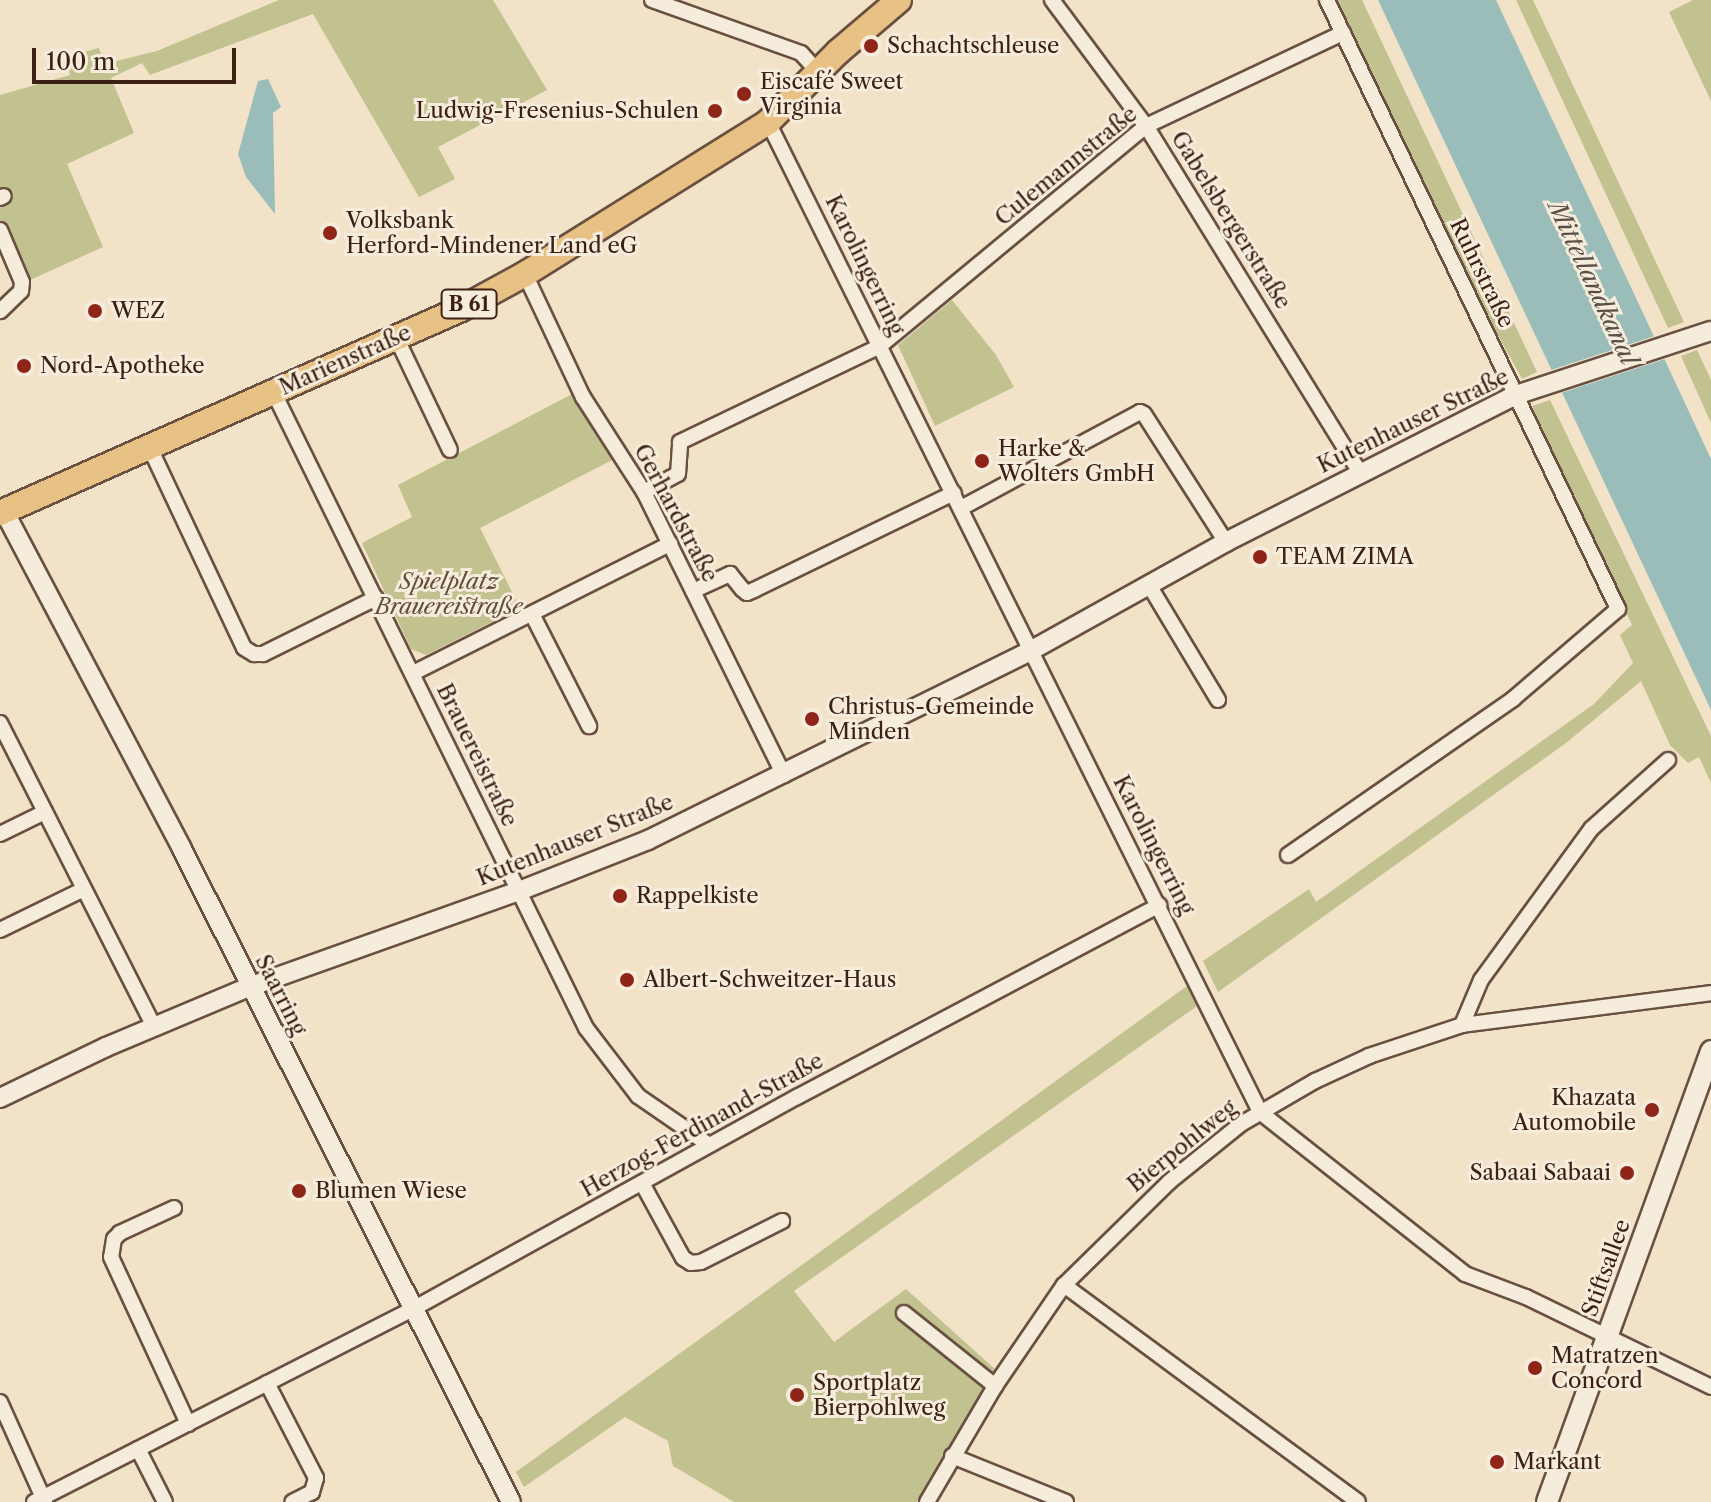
<!DOCTYPE html>
<html>
<head>
<meta charset="utf-8">
<style>
	body { margin:0 }
	#map { position:relative; width:1711px; height:1502px; overflow:hidden; background:#f1e2c8; font-family:"Libre Caslon Text",serif }
	div>[style] { position:absolute }
	.green>* { inset:0; background:#c2c190 }
	.water>* { inset:0; background:#9bbdba }
	.pier>* { inset:0; background:#f1e2c8 }
	.roads { filter:drop-shadow(2px 0 #695041) drop-shadow(-2px 0 #695041) drop-shadow(0 2px #695041) drop-shadow(0 -2px #695041) }
	.minor>* { height:14px; margin:-7px; padding:0 7px; transform-origin:7px; border-radius:7px; background:#f6ecdb }
	.tertiary>* { height:18px; margin:-9px; padding:0 9px; transform-origin:9px; border-radius:9px; background:#f6ecdb }
	.secondary>* { height:20px; margin:-10px; padding:0 10px; transform-origin:10px; border-radius:10px; background:#f6ecdb }
	.primary>* { height:24px; margin:-12px; padding:0 12px; transform-origin:12px; border-radius:12px; background:#e8c184 }
	.dots>* { width:22px; height:22px; translate:-50% -50%; box-sizing:border-box; border:4px solid #f6ecdb; border-radius:50% }
	span { translate:-50% -50%; white-space:nowrap; text-align:center; line-height:1.15; -webkit-text-stroke:6px #f6ecdb; paint-order:stroke }
	.shield-label span { padding:2px 6px; background:#f6ecdb; border:2px solid; border-radius:6px; -webkit-text-stroke-width:0 }
	.shield-label { font-size:20px; color:#3c2014; font-weight:700 }
	.poi-label { font-size:22px; color:#3c2014 }
	.left { translate:0 -50%; text-align:left }
	.right { translate:-100% -50%; text-align:right }
	.street-label { font-size:22px; color:#3c2014 }
	.park-label { font-size:22px; color:#645039; font-style:italic }
	.water-label { font-size:24px; color:#584f46; font-style:italic }
	.scale { position:absolute; left:32px; top:48px; width:204px; height:36px; box-sizing:border-box; border:4px solid #3c2014; border-top:0; padding-left:10px; font-size:24px; line-height:28px; white-space:nowrap; color:#3c2014; -webkit-text-stroke:6px #f6ecdb; paint-order:stroke }
</style>
</head>
<body>
<div id="map">
	<div class="green">
		<div style="clip-path:polygon(279px 0,493px 0,547px 90px,438px 147px,455px 179px,419px 197px,313px 14px,150px 75px,142px 63px,111px 78px,134px 133px,67px 164px,103px 247px,17px 286px,0 248px,0 95px,70px 75px,65px 57px,99px 48px,104px 64px,157px 51px)"></div>
		<div style="clip-path:polygon(1336px 0,1362px 0,1537px 372px,1522px 379px,1482px 306px)"></div>
		<div style="clip-path:polygon(1516px 0,1533px 0,1684px 322px,1668px 328px)"></div>
		<div style="clip-path:polygon(1693px 0,1711px 0,1711px 101px,1669px 12px)"></div>
		<div style="clip-path:polygon(952px 300px,996px 355px,1014px 387px,935px 426px,898px 345px)"></div>
		<div style="clip-path:polygon(1697px 350px,1711px 380px,1711px 423px,1681px 356px)"></div>
		<div style="clip-path:polygon(576px 392px,618px 457px,480px 528px,520px 608px,426px 655px,411px 649px,362px 543px,412px 517px,398px 485px)"></div>
		<div style="clip-path:polygon(1550px 400px,1711px 736px,1711px 783px,1699px 757px,1688px 763px,1670px 745px,1641px 681px,1566px 743px,1218px 992px,1203px 961px,1309px 889px,1316px 902px,1594px 704px,1633px 663px,1620px 635px,1632px 625px,1532px 406px)"></div>
		<div style="clip-path:polygon(1187px 986px,1197px 1006px,794px 1291px,834px 1342px,906px 1289px,996px 1370px,917px 1502px,734px 1502px,673px 1466px,668px 1441px,625px 1417px,524px 1487px,516px 1472px)"></div>
	</div>
	<div class="water">
		<div style="clip-path:polygon(1378px 0,1496px 0,1636px 298px,1711px 459px,1711px 710px)"></div>
		<div style="clip-path:polygon(268px 79px,281px 107px,273px 113px,275px 214px,246px 177px,238px 154px,258px 81px)"></div>
	</div>
	<div class="pier">
		<div style="clip-path:polygon(1658px 335px,1668px 358px,1558px 394px,1548px 371px)"></div>
	</div>
	<div class="roads">
		<div class="minor">
			<div style="left:652px;top:0;width:158px;rotate:19.6deg"></div>
			<div style="left:801px;top:53px;width:25px;rotate:48deg"></div>
			<div style="left:1052px;top:0;width:157px;rotate:53.3deg"></div>
			<div style="left:1146px;top:126px;width:408px;rotate:58.3deg"></div>
			<div style="left:768px;top:122px;width:1106px;rotate:63.57deg"></div>
			<div style="left:1260px;top:1112px;width:261px;rotate:38.3deg"></div>
			<div style="left:1465px;top:1274px;width:65px;rotate:20.7deg"></div>
			<div style="left:1526px;top:1297px;width:206px;rotate:25.9deg"></div>
			<div style="left:0;top:198px;width:4px;rotate:-27deg"></div>
			<div style="left:0;top:230px;width:56px;rotate:67.1deg"></div>
			<div style="left:22px;top:282px;width:9px;rotate:96deg"></div>
			<div style="left:21px;top:291px;width:29px;rotate:136deg"></div>
			<div style="left:525px;top:274px;width:136px;rotate:64.8deg"></div>
			<div style="left:583px;top:397px;width:113px;rotate:57.3deg"></div>
			<div style="left:644px;top:492px;width:316px;rotate:63.7deg"></div>
			<div style="left:396px;top:337px;width:125px;rotate:64.5deg"></div>
			<div style="left:273px;top:391px;width:710px;rotate:63.83deg"></div>
			<div style="left:586px;top:1028px;width:86px;rotate:52.6deg"></div>
			<div style="left:638px;top:1096px;width:86px;rotate:34.6deg"></div>
			<div style="left:149px;top:446px;width:223px;rotate:64.8deg"></div>
			<div style="left:244px;top:648px;width:12px;rotate:31deg"></div>
			<div style="left:254px;top:654px;width:9px"></div>
			<div style="left:263px;top:654px;width:126px;rotate:-26.4deg"></div>
			<div style="left:644px;top:492px;width:38px;rotate:-28deg"></div>
			<div style="left:678px;top:474px;width:32px;rotate:-86deg"></div>
			<div style="left:680px;top:442px;width:222px;rotate:-25.6deg"></div>
			<div style="left:880px;top:346px;width:345px;rotate:-39.6deg"></div>
			<div style="left:1146px;top:126px;width:218px;rotate:-25.3deg"></div>
			<div style="left:961px;top:508px;width:203px;rotate:-28.2deg"></div>
			<div style="left:1140px;top:412px;width:4px;rotate:27deg"></div>
			<div style="left:1144px;top:414px;width:152px;rotate:57.4deg"></div>
			<div style="left:1149px;top:585px;width:134px;rotate:59deg"></div>
			<div style="left:693px;top:591px;width:41px;rotate:-24.7deg"></div>
			<div style="left:730px;top:574px;width:19px;rotate:51deg"></div>
			<div style="left:742px;top:589px;width:6px;rotate:39deg"></div>
			<div style="left:747px;top:593px;width:8px;rotate:-23deg"></div>
			<div style="left:754px;top:590px;width:222px;rotate:-25.9deg"></div>
			<div style="left:532px;top:614px;width:126px;rotate:63deg"></div>
			<div style="left:413px;top:673px;width:288px;rotate:-26.7deg"></div>
			<div style="left:0;top:723px;width:340px;rotate:63.1deg"></div>
			<div style="left:0;top:834px;width:50px;rotate:-26.1deg"></div>
			<div style="left:1288px;top:855px;width:274px;rotate:-34.7deg"></div>
			<div style="left:1513px;top:699px;width:138px;rotate:-40.6deg"></div>
			<div style="left:1618px;top:609px;width:675px;rotate:-115.54deg"></div>
			<div style="left:0;top:930px;width:93px;rotate:-26deg"></div>
			<div style="left:1462px;top:1025px;width:49px;rotate:-67.1deg"></div>
			<div style="left:1481px;top:980px;width:188px;rotate:-53.9deg"></div>
			<div style="left:1592px;top:828px;width:102px;rotate:-41.8deg"></div>
			<div style="left:642px;top:1183px;width:85px;rotate:61.3deg"></div>
			<div style="left:683px;top:1258px;width:9px;rotate:32deg"></div>
			<div style="left:691px;top:1263px;width:10px;rotate:-6deg"></div>
			<div style="left:701px;top:1262px;width:91px;rotate:-26.8deg"></div>
			<div style="left:174px;top:1208px;width:60px;rotate:155.2deg"></div>
			<div style="left:120px;top:1233px;width:8px;rotate:135deg"></div>
			<div style="left:114px;top:1239px;width:18px;rotate:99deg"></div>
			<div style="left:111px;top:1257px;width:184px;rotate:65.2deg"></div>
			<div style="left:1064px;top:1285px;width:365px;rotate:36.4deg"></div>
			<div style="left:904px;top:1313px;width:117px;rotate:38.7deg"></div>
			<div style="left:267px;top:1383px;width:107px;rotate:62.7deg"></div>
			<div style="left:316px;top:1478px;width:15px;rotate:106deg"></div>
			<div style="left:312px;top:1492px;width:22px;rotate:153deg"></div>
			<div style="left:0;top:1402px;width:110px;rotate:65.8deg"></div>
			<div style="left:138px;top:1449px;width:59px;rotate:63deg"></div>
			<div style="left:952px;top:1456px;width:123px;rotate:22deg"></div>
			<div style="left:34px;top:1502px;width:423px;rotate:-27deg"></div>
			<div style="left:411px;top:1310px;width:441px;rotate:-28.9deg"></div>
			<div style="left:797px;top:1097px;width:410px;rotate:-27.9deg"></div>
			<div style="left:927px;top:1502px;width:134px;rotate:-59.6deg"></div>
			<div style="left:995px;top:1386px;width:122px;rotate:-55.7deg"></div>
			<div style="left:1064px;top:1285px;width:147px;rotate:-44.4deg"></div>
			<div style="left:1169px;top:1182px;width:92px;rotate:-38.9deg"></div>
			<div style="left:1241px;top:1124px;width:86px;rotate:-30.2deg"></div>
			<div style="left:1315px;top:1081px;width:60px;rotate:-24.8deg"></div>
			<div style="left:1369px;top:1056px;width:98px;rotate:-18.4deg"></div>
			<div style="left:1462px;top:1025px;width:251px;rotate:-7.3deg"></div>
		</div>
		<div class="tertiary">
			<div style="left:4px;top:511px;width:382px;rotate:62.2deg"></div>
			<div style="left:182px;top:849px;width:731px;rotate:63.26deg"></div>
			<div style="left:0;top:1098px;width:118px;rotate:-25.7deg"></div>
			<div style="left:106px;top:1047px;width:155px;rotate:-22.8deg"></div>
			<div style="left:249px;top:987px;width:287px;rotate:-19.6deg"></div>
			<div style="left:519px;top:891px;width:139px;rotate:-21.6deg"></div>
			<div style="left:648px;top:840px;width:428px;rotate:-26.3deg"></div>
			<div style="left:1032px;top:650px;width:222px;rotate:-29.1deg"></div>
			<div style="left:1226px;top:542px;width:325px;rotate:-26.9deg"></div>
			<div style="left:1516px;top:395px;width:205px;rotate:-18.2deg"></div>
		</div>
		<div class="secondary">
			<div style="left:1547px;top:1502px;width:480px;rotate:-70deg"></div>
		</div>
		<div class="primary">
			<div style="left:0;top:513px;width:504px;rotate:-23.87deg"></div>
			<div style="left:461px;top:309px;width:73px;rotate:-28.7deg"></div>
			<div style="left:525px;top:274px;width:287px;rotate:-32deg"></div>
			<div style="left:768px;top:122px;width:99px;rotate:-45deg"></div>
			<div style="left:838px;top:52px;width:80px;rotate:-40.4deg"></div>
		</div>
	</div>
	<div class="dots">
		<div style="left:871px;top:46px;background:#8f2418"></div>
		<div style="left:744px;top:94px;background:#8f2418"></div>
		<div style="left:715px;top:111px;background:#8f2418"></div>
		<div style="left:330px;top:233px;background:#8f2418"></div>
		<div style="left:95px;top:311px;background:#8f2418"></div>
		<div style="left:24px;top:366px;background:#8f2418"></div>
		<div style="left:982px;top:461px;background:#8f2418"></div>
		<div style="left:1260px;top:557px;background:#8f2418"></div>
		<div style="left:812px;top:719px;background:#8f2418"></div>
		<div style="left:620px;top:896px;background:#8f2418"></div>
		<div style="left:627px;top:980px;background:#8f2418"></div>
		<div style="left:1652px;top:1110px;background:#8f2418"></div>
		<div style="left:1627px;top:1173px;background:#8f2418"></div>
		<div style="left:299px;top:1191px;background:#8f2418"></div>
		<div style="left:1535px;top:1368px;background:#8f2418"></div>
		<div style="left:797px;top:1395px;background:#8f2418"></div>
		<div style="left:1497px;top:1462px;background:#8f2418"></div>
	</div>
	<div class="shield-label">
		<span style="left:469px;top:304px">B 61</span>
	</div>
	<div class="poi-label">
		<span class="left" style="left:887px;top:46px">Schachtschleuse</span>
		<span class="left" style="left:760px;top:94px">Eiscafé Sweet<br>Virginia</span>
		<span class="right" style="left:699px;top:111px">Ludwig-Fresenius-Schulen</span>
		<span class="left" style="left:346px;top:233px">Volksbank<br>Herford-Mindener Land eG</span>
		<span class="left" style="left:111px;top:311px">WEZ</span>
		<span class="left" style="left:40px;top:366px">Nord-Apotheke</span>
		<span class="left" style="left:998px;top:461px">Harke &amp;<br>Wolters GmbH</span>
		<span class="left" style="left:1276px;top:557px">TEAM ZIMA</span>
		<span class="left" style="left:828px;top:719px">Christus-Gemeinde<br>Minden</span>
		<span class="left" style="left:636px;top:896px">Rappelkiste</span>
		<span class="left" style="left:643px;top:980px">Albert-Schweitzer-Haus</span>
		<span class="right" style="left:1636px;top:1110px">Khazata<br>Automobile</span>
		<span class="right" style="left:1611px;top:1173px">Sabaai Sabaai</span>
		<span class="left" style="left:315px;top:1191px">Blumen Wiese</span>
		<span class="left" style="left:1551px;top:1368px">Matratzen<br>Concord</span>
		<span class="left" style="left:813px;top:1395px">Sportplatz<br>Bierpohlweg</span>
		<span class="left" style="left:1513px;top:1462px">Markant</span>
	</div>
	<div class="street-label">
		<span style="left:1066px;top:166px;rotate:-39deg">Culemannstraße</span>
		<span style="left:1231px;top:220px;rotate:58deg">Gabelsbergerstraße</span>
		<span style="left:865px;top:265px;rotate:64deg">Karolingerring</span>
		<span style="left:1482px;top:273px;rotate:64deg">Ruhrstraße</span>
		<span style="left:345px;top:360px;rotate:-24deg">Marienstraße</span>
		<span style="left:1413px;top:421px;rotate:-26deg">Kutenhauser Straße</span>
		<span style="left:676px;top:513px;rotate:62deg">Gerhardstraße</span>
		<span style="left:477px;top:755px;rotate:64deg">Brauereistraße</span>
		<span style="left:575px;top:840px;rotate:-22deg">Kutenhauser Straße</span>
		<span style="left:1154px;top:845px;rotate:63deg">Karolingerring</span>
		<span style="left:281px;top:995px;rotate:63deg">Saarring</span>
		<span style="left:702px;top:1125px;rotate:-29deg">Herzog-Ferdinand-Straße</span>
		<span style="left:1182px;top:1146px;rotate:-39deg">Bierpohlweg</span>
		<span style="left:1606px;top:1268px;rotate:-70deg">Stiftsallee</span>
	</div>
	<div class="park-label">
		<span style="left:449px;top:594px">Spielplatz<br>Brauereistraße</span>
	</div>
	<div class="water-label">
		<span style="left:1593px;top:283px;rotate:65deg">Mittellandkanal</span>
	</div>
	<div class="scale">100 m</div>
</div>
</body>
</html>
